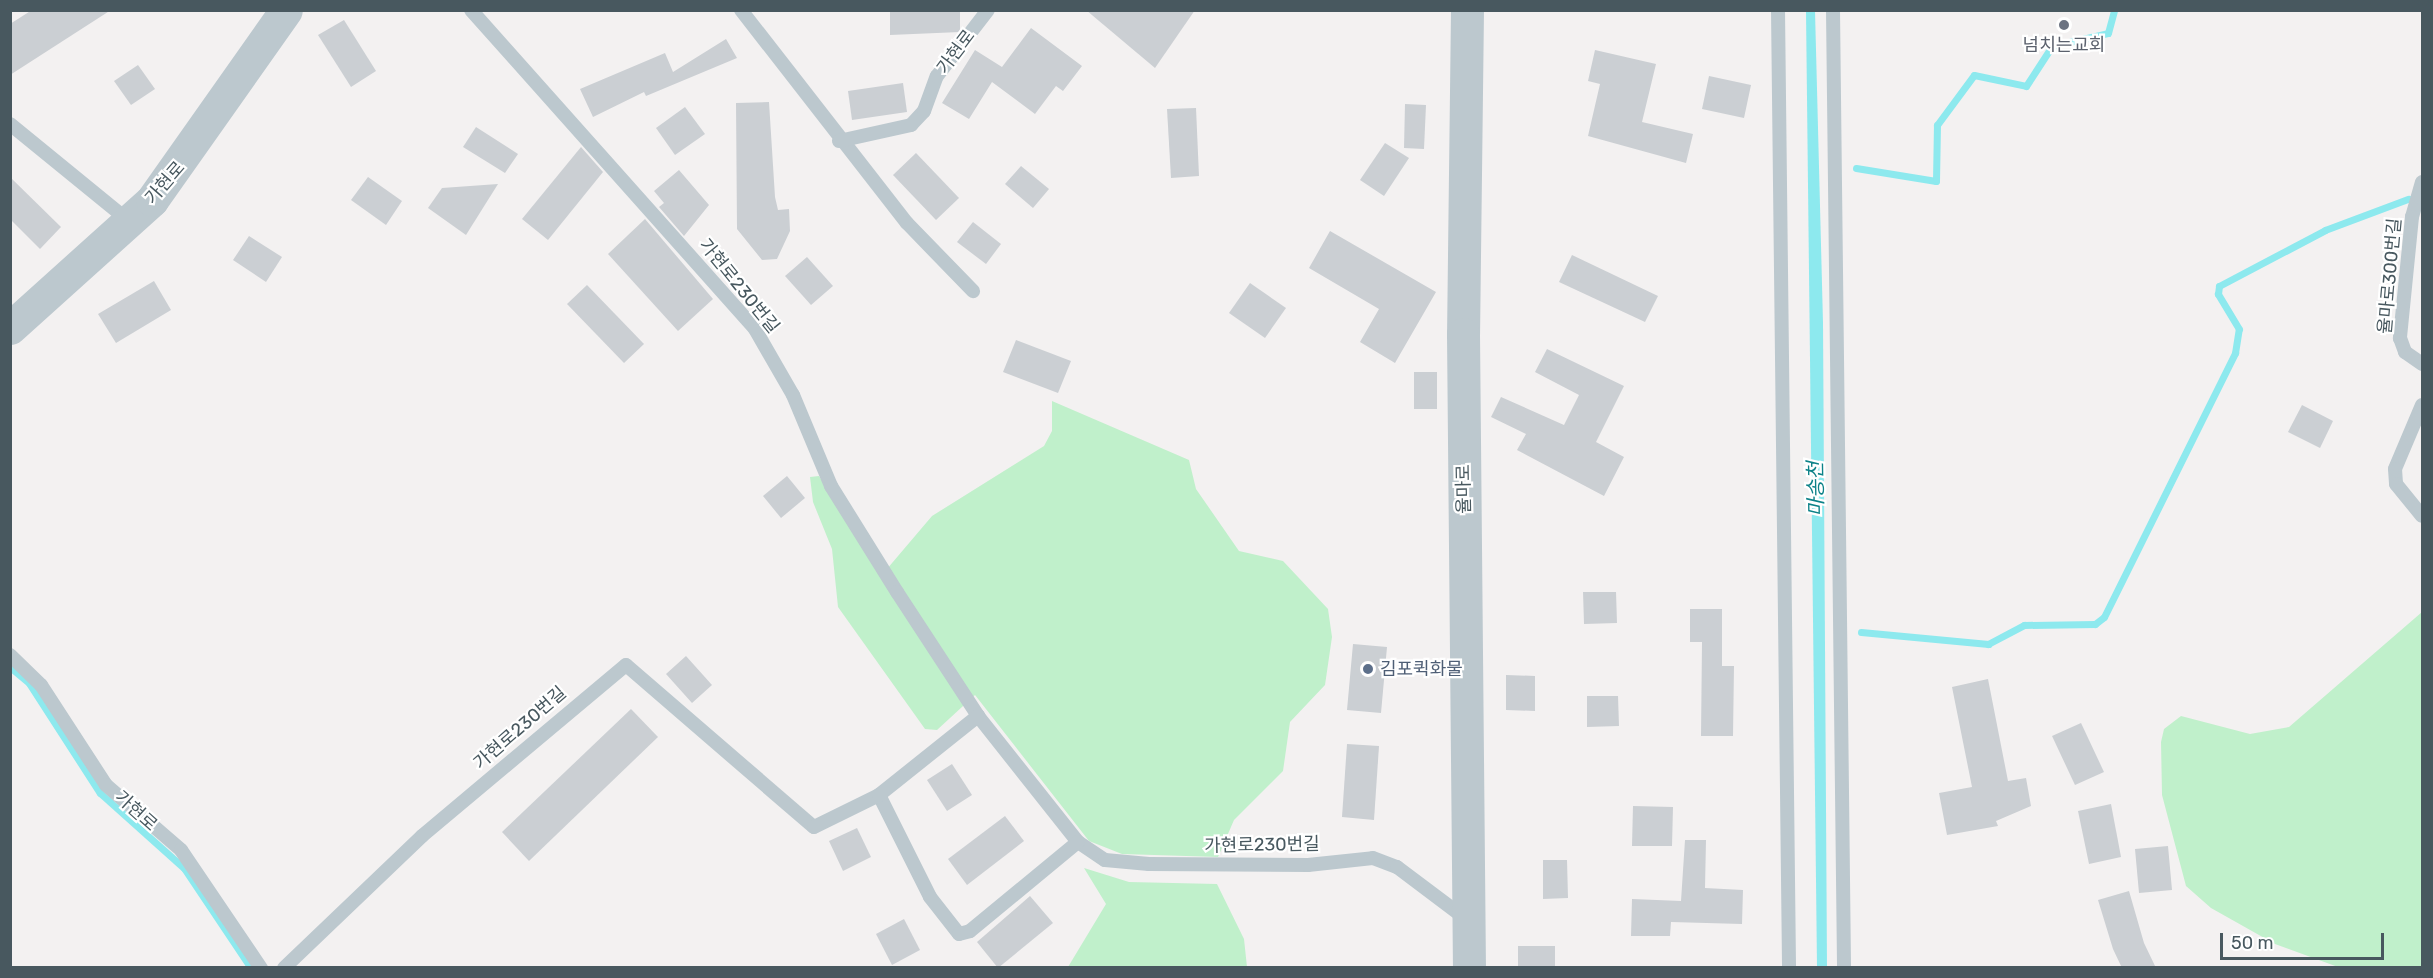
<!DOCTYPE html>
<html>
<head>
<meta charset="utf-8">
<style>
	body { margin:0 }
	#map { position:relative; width:2433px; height:978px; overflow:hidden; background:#f3f1f1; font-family:Rubik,"Noto Sans KR",sans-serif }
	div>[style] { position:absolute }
	.green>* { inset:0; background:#c0f0cb }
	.water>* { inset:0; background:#8de9ee }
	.stream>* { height:7px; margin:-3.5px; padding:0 3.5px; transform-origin:3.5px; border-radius:3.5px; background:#8de9ee }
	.building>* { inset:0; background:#cbcfd3 }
	.service>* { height:14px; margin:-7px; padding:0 7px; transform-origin:7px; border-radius:7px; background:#bcc8ce }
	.tertiary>* { height:33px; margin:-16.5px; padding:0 16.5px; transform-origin:16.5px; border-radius:16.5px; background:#bcc8ce }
	.dots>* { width:16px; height:16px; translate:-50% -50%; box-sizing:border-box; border:3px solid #fff; border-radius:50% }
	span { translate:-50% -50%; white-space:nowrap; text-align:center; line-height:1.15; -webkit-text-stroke:4.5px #fff; paint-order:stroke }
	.worship-label { font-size:18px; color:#5b616d }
	.street-label { font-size:18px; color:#48585f }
	.service-label { font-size:18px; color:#4e5e75 }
	.left { translate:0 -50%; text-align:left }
	.water-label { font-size:20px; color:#0c8288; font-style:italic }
	.frame { position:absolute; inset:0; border:12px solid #48585f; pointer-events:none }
	.scale { position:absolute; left:2220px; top:933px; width:164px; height:27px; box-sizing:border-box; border:3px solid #48585f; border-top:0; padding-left:8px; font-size:18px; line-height:21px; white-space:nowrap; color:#48585f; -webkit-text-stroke:4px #fff; paint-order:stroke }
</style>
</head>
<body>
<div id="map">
	<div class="green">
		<div style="clip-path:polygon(1052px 401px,1189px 460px,1196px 489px,1239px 551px,1283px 561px,1328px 609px,1332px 637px,1325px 685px,1290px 722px,1283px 771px,1234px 820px,1218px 857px,1122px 854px,1089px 841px,975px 695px,937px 730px,925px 729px,838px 607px,832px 549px,813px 502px,810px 477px,819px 476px,881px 576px,932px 516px,1044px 446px,1052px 431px)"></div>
		<div style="clip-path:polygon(2422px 612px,2422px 967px,2338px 967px,2275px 944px,2211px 908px,2186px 886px,2162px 795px,2161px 742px,2164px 729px,2181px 716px,2250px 734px,2289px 727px)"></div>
		<div style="clip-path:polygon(1084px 868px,1129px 882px,1217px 884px,1244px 939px,1247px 967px,1068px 967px,1106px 904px)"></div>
	</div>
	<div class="water">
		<div style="clip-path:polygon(1806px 11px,1815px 11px,1823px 323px,1827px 968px,1817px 967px)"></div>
	</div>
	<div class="stream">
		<div style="left:1856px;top:168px;width:81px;rotate:9.2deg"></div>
		<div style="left:1936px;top:181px;width:56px;rotate:-89deg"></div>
		<div style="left:1937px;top:125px;width:62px;rotate:-53.5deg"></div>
		<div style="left:1974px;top:75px;width:53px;rotate:11.9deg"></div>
		<div style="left:2026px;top:86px;width:48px;rotate:-57deg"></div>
		<div style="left:2052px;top:46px;width:57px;rotate:-13.1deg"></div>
		<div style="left:2108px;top:33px;width:24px;rotate:-75deg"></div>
		<div style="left:1861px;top:632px;width:128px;rotate:5.4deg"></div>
		<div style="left:1988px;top:644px;width:41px;rotate:-27.8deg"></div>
		<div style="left:2024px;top:625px;width:71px;rotate:-0.8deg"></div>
		<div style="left:2095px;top:624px;width:11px;rotate:-38deg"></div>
		<div style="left:2104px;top:617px;width:295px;rotate:-63.6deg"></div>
		<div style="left:2235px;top:353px;width:24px;rotate:-81deg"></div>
		<div style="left:2239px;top:329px;width:41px;rotate:-121deg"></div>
		<div style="left:2218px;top:294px;width:8px;rotate:-83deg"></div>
		<div style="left:2219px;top:286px;width:120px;rotate:-27.8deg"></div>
		<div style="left:2325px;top:230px;width:89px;rotate:-20.5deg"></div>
		<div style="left:10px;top:667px;width:25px;rotate:40deg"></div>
		<div style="left:29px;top:683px;width:131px;rotate:57.2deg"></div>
		<div style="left:100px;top:793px;width:113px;rotate:41.8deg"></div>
		<div style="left:184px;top:868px;width:120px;rotate:56.2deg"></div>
	</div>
	<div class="building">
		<div style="clip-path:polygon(32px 10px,111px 10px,10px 75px,10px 24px)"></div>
		<div style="clip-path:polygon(890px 10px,960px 10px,960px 32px,890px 35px)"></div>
		<div style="clip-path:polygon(1086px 10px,1195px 10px,1155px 68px)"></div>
		<div style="clip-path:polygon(344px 20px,376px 71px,351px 87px,318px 35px)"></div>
		<div style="clip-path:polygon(1031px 28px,1082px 66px,1063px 91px,1056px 86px,1035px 114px,992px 82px,969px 119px,942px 103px,975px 50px,1002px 67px)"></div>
		<div style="clip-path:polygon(726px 39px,737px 58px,646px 96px,644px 92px,593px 117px,580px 89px,665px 53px,673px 72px)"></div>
		<div style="clip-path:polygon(1595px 50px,1656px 64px,1642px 122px,1693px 134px,1686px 163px,1588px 136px,1600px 84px,1588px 81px)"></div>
		<div style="clip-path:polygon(138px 65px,155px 89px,131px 105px,114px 81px)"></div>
		<div style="clip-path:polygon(1709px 76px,1751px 85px,1744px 118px,1702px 109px)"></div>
		<div style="clip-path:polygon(903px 83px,907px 112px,852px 120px,848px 91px)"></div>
		<div style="clip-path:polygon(769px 102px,775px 197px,778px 210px,789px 209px,790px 231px,777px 259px,762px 260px,737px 229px,736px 103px)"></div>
		<div style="clip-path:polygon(1405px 104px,1426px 105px,1424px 149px,1404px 148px)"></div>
		<div style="clip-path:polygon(685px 107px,705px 134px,675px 155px,656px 128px)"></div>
		<div style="clip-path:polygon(1196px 108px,1199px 176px,1171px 178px,1167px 109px)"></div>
		<div style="clip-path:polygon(476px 127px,518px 154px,505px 173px,463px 147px)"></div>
		<div style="clip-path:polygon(1385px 143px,1409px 158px,1384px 196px,1360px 180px)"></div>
		<div style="clip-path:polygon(581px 147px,603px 172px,548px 240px,522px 219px)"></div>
		<div style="clip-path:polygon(916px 153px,959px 198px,936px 220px,893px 175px)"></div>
		<div style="clip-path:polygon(1021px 166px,1049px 189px,1033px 208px,1005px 184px)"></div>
		<div style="clip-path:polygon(679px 170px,709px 205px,684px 236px,659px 207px,664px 203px,654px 191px)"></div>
		<div style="clip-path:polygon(10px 177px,61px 227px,40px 249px,10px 219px)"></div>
		<div style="clip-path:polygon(368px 177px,402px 201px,386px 225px,351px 200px)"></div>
		<div style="clip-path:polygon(498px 184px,466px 235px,428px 208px,442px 188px)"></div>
		<div style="clip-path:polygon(645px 219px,713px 299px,678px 331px,608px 254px)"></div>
		<div style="clip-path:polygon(973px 222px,1001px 244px,986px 264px,957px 242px)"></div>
		<div style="clip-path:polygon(1330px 231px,1436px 292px,1395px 363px,1360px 342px,1379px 309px,1309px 268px)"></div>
		<div style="clip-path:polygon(249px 236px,282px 257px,266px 282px,233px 260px)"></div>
		<div style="clip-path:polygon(1572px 255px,1658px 296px,1645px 322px,1559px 282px)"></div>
		<div style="clip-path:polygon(807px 257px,833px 286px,811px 305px,785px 276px)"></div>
		<div style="clip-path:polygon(154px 281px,171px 310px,116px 343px,98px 314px)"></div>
		<div style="clip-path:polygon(1250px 283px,1286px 308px,1265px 338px,1229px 313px)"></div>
		<div style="clip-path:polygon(587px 285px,644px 344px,624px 363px,567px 304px)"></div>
		<div style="clip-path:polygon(1016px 340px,1071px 361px,1058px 393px,1003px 372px)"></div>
		<div style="clip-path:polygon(1547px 349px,1624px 386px,1596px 442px,1624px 457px,1604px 496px,1517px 450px,1526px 434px,1491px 417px,1501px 397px,1564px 425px,1579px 395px,1535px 372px)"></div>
		<div style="clip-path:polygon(1414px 372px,1437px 372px,1437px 409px,1414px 409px)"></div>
		<div style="clip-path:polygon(2302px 405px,2333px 421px,2320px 448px,2288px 432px)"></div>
		<div style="clip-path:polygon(787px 476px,805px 498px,781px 518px,763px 496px)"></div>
		<div style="clip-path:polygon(1583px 592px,1616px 592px,1617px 623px,1584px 624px)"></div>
		<div style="clip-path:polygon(1690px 609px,1722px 609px,1722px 666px,1734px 666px,1733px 736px,1701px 736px,1702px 642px,1690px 642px)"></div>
		<div style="clip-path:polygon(1353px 644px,1387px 647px,1381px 713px,1347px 710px)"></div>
		<div style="clip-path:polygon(686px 656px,712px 685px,692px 703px,666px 674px)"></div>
		<div style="clip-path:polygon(1506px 675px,1535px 676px,1535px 711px,1506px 710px)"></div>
		<div style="clip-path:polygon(1988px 679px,2008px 781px,2026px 778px,2031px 806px,1996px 821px,1998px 826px,1947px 835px,1939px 793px,1972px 787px,1952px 687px)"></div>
		<div style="clip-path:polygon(1587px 696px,1618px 696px,1619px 726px,1587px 727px)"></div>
		<div style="clip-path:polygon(631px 709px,658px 737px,529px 861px,502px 832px)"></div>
		<div style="clip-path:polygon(2081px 723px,2104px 772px,2075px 785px,2052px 736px)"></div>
		<div style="clip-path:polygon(1347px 744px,1379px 746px,1374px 820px,1342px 817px)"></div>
		<div style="clip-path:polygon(952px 764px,972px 795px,947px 811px,927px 780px)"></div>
		<div style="clip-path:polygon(2111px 804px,2121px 857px,2089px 864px,2078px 811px)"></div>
		<div style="clip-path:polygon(1633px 806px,1673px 807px,1672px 846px,1632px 846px)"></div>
		<div style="clip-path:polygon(1005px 816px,1024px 841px,967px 885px,948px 859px)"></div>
		<div style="clip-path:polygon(857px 828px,871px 857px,843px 871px,829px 841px)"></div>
		<div style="clip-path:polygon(1685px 840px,1706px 840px,1705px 888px,1743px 890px,1742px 924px,1671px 922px,1670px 936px,1631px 936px,1632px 899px,1681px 901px)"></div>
		<div style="clip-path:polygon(2168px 846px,2172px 890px,2139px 893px,2135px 849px)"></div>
		<div style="clip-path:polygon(1543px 860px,1567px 860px,1568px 898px,1543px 899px)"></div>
		<div style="clip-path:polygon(2129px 891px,2144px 943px,2156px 968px,2122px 968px,2113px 949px,2098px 900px)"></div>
		<div style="clip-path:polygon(1030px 896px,1053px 923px,998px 968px,977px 942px)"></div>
		<div style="clip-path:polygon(904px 919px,920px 950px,892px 965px,876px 934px)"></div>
		<div style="clip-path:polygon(1518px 946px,1555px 946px,1555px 968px,1518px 968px)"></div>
	</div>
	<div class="service">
		<div style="left:471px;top:10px;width:427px;rotate:48.3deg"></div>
		<div style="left:755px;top:329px;width:76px;rotate:60.1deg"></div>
		<div style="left:793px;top:395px;width:99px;rotate:67.3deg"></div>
		<div style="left:831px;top:486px;width:125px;rotate:58.1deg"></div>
		<div style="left:897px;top:592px;width:148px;rotate:56.8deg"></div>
		<div style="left:978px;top:716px;width:161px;rotate:51.6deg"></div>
		<div style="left:1078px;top:842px;width:32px;rotate:34deg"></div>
		<div style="left:1105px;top:860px;width:44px;rotate:5.2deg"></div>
		<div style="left:1149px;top:864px;width:159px;rotate:0.4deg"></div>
		<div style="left:1308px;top:865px;width:65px;rotate:-6.1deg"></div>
		<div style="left:1373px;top:858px;width:26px;rotate:21deg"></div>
		<div style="left:1397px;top:867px;width:85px;rotate:36.9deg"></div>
		<div style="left:741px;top:10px;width:270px;rotate:52.1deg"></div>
		<div style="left:907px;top:223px;width:95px;rotate:45.9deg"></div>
		<div style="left:1778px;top:10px;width:958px;rotate:89.34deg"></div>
		<div style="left:1833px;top:10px;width:958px;rotate:89.34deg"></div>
		<div style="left:10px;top:124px;width:154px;rotate:39.2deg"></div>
		<div style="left:839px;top:141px;width:74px;rotate:-12.5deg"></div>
		<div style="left:911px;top:125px;width:19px;rotate:-47deg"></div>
		<div style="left:924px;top:111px;width:37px;rotate:-70deg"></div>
		<div style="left:937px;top:76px;width:83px;rotate:-52.3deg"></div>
		<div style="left:2422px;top:182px;width:36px;rotate:106deg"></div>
		<div style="left:2412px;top:217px;width:122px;rotate:95.7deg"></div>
		<div style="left:2400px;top:338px;width:15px;rotate:70deg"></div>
		<div style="left:2405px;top:352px;width:21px;rotate:35deg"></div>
		<div style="left:2422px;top:405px;width:69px;rotate:112.9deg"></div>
		<div style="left:2395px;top:469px;width:15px;rotate:86deg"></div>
		<div style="left:2396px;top:484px;width:41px;rotate:50.9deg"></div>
		<div style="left:10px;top:655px;width:43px;rotate:44.1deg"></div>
		<div style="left:41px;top:685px;width:119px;rotate:57deg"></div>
		<div style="left:106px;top:785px;width:99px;rotate:40.9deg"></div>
		<div style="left:181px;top:850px;width:143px;rotate:55.9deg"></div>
		<div style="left:879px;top:795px;width:114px;rotate:63.4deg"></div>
		<div style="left:930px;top:897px;width:47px;rotate:51.9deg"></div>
		<div style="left:959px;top:934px;width:11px;rotate:-15deg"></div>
		<div style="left:970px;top:931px;width:140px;rotate:-39.5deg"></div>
		<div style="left:284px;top:968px;width:191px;rotate:-43.7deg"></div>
		<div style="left:422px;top:836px;width:266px;rotate:-40deg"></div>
		<div style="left:626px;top:665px;width:248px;rotate:40.8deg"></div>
		<div style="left:814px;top:827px;width:72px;rotate:-26.2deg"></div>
		<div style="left:879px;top:795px;width:127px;rotate:-38.6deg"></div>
	</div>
	<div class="tertiary">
		<div style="left:1467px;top:10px;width:324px;rotate:90.7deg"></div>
		<div style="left:1463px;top:334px;width:634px;rotate:89.46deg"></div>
		<div style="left:10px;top:328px;width:191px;rotate:-42deg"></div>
		<div style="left:152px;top:200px;width:232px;rotate:-54.8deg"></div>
	</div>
	<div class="dots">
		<div style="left:2064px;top:25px;background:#6b7280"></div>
		<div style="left:1368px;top:669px;background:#5c6f8a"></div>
	</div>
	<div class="worship-label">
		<span style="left:2064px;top:45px">넘치는교회</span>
	</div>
	<div class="street-label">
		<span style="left:956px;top:52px;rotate:-53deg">가현로</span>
		<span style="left:165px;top:183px;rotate:-49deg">가현로</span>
		<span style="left:2390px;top:276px;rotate:-85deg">율마로300번길</span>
		<span style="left:739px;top:286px;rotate:51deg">가현로230번길</span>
		<span style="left:1464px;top:489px;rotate:-91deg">율마로</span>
		<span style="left:520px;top:728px;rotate:-41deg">가현로230번길</span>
		<span style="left:136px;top:811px;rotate:42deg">가현로</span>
		<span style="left:1262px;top:845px;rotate:-1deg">가현로230번길</span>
	</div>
	<div class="service-label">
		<span class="left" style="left:1380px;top:669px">김포퀵화물</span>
	</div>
	<div class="water-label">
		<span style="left:1816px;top:489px;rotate:-91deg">마송천</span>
	</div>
	<div class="frame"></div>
	<div class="scale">50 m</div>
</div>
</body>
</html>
